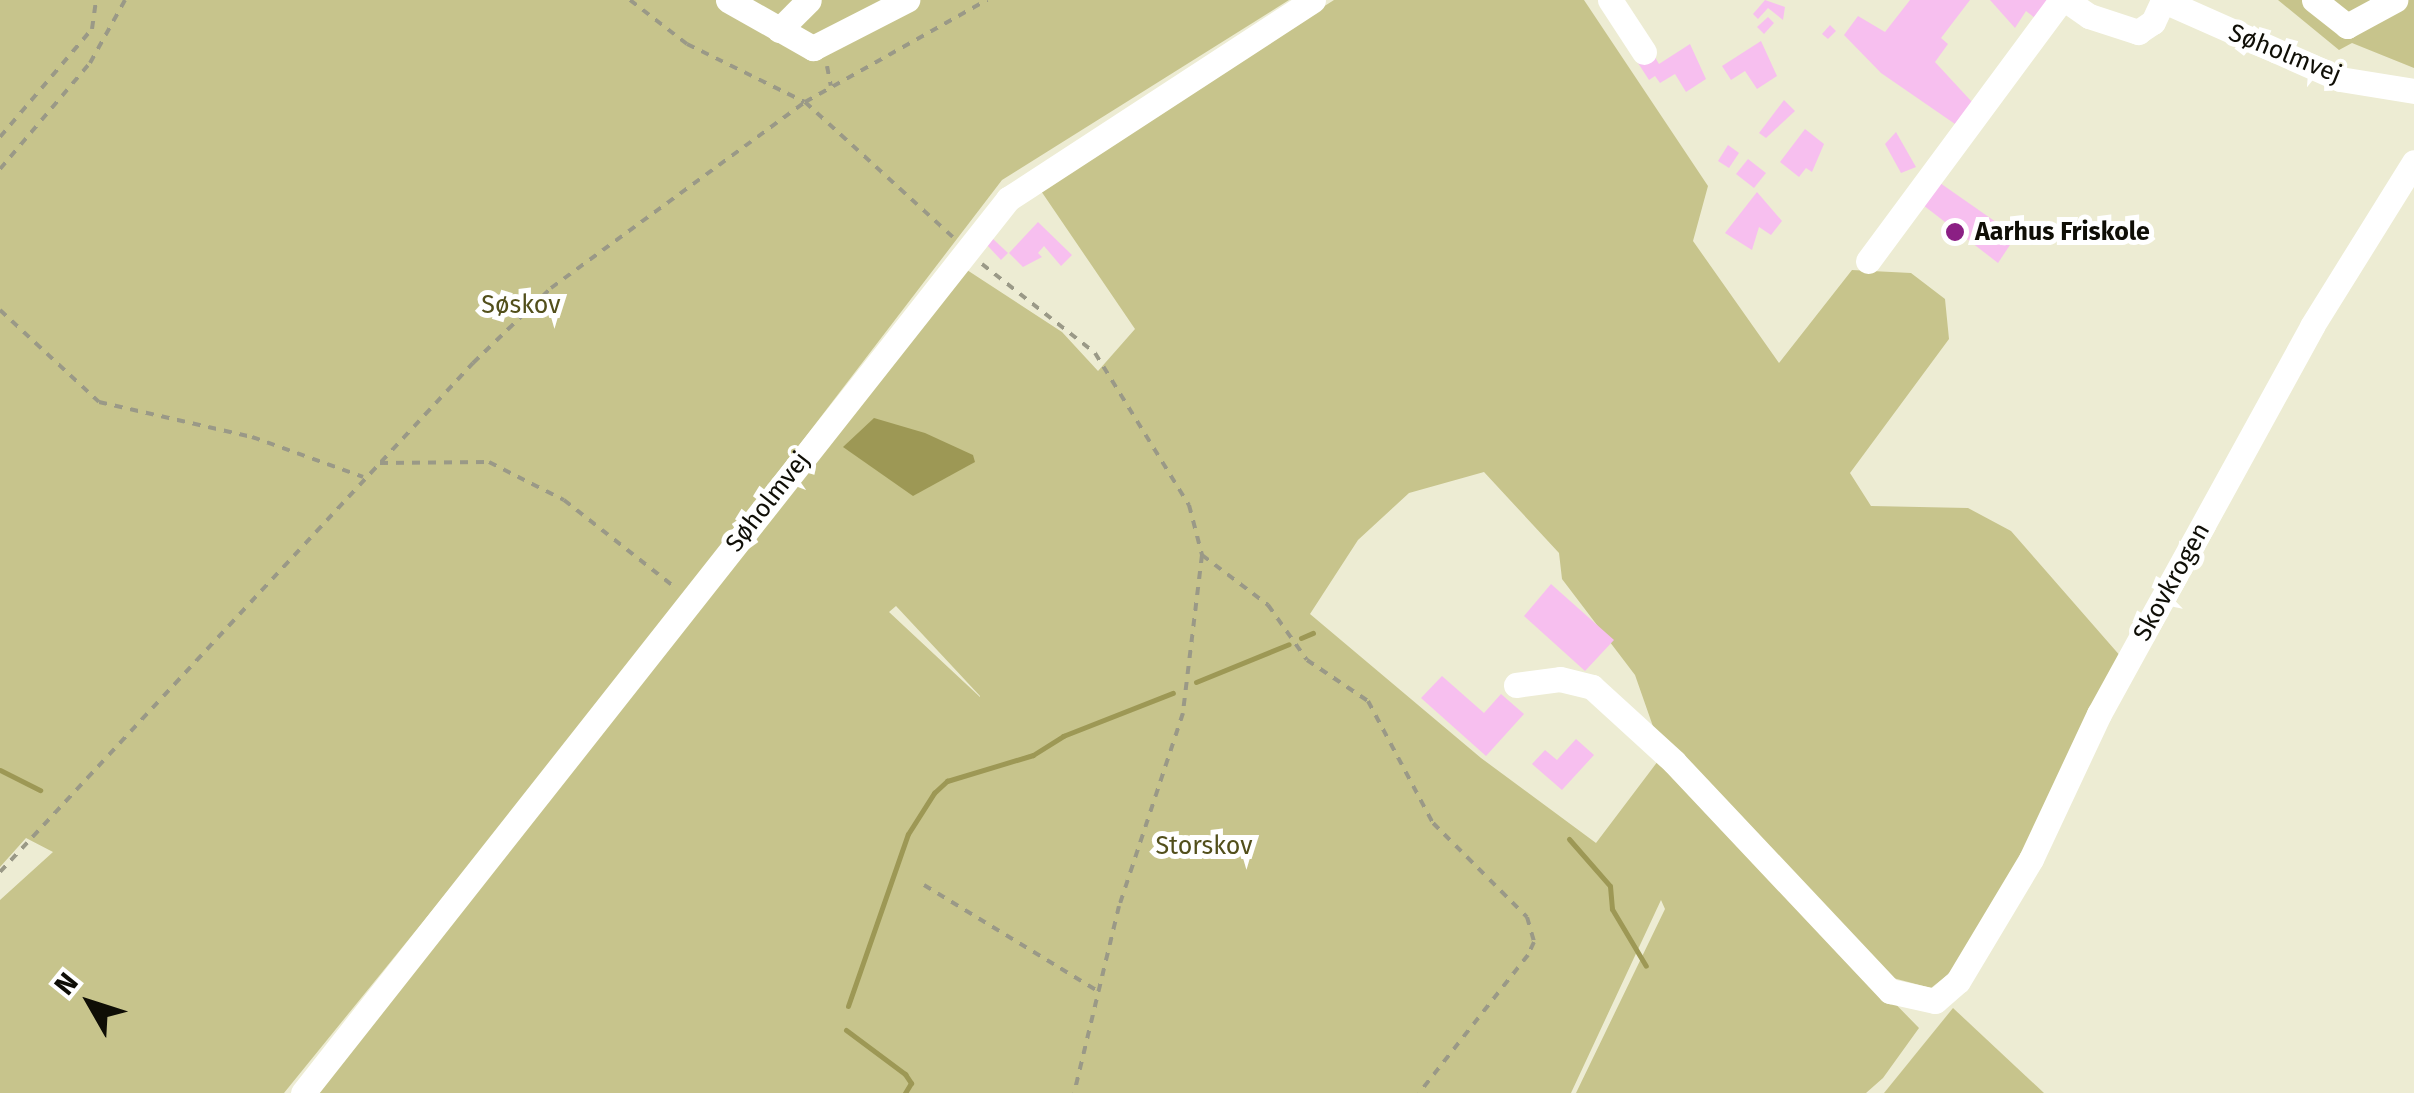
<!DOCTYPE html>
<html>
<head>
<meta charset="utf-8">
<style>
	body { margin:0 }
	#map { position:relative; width:2414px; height:1093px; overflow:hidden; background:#edecd3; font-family:"Fira Sans",sans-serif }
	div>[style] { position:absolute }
	.green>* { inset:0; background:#c7c48c }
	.water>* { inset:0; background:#9d9855 }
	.stream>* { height:5px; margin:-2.5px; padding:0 2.5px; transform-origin:2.5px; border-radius:2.5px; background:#9d9855 }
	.building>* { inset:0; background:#f7bfef }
	.path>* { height:4px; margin-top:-2px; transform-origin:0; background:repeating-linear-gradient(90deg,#9a9987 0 8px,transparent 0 16px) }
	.minor>* { height:25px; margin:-12.5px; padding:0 12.5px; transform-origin:12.5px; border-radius:12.5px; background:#fff }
	.dots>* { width:28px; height:28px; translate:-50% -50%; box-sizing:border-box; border:5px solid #fff; border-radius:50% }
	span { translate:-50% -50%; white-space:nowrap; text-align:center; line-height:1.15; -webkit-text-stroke:10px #fff; paint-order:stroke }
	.street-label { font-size:25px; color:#0f0e06 }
	.poi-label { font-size:25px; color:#0f0e06; font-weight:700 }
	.left { translate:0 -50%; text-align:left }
	.park-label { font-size:25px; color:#524f1b }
	.north { position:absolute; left:40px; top:953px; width:100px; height:100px; -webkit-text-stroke:8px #fff; paint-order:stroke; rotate:309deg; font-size:28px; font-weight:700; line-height:40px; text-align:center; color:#0f0e06 }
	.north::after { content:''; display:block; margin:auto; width:35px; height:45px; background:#0f0e06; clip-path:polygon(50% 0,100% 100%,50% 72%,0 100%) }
</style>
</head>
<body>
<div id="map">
	<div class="green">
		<div style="clip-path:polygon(0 0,1289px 0,1002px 180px,625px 673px,284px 1093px,0 1093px,0 900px,53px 852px,26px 838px,0 867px)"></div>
		<div style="clip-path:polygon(evenodd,1334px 0,1584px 0,1708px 186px,1693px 241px,1779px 363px,1852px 270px,1911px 273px,1945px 299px,1949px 339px,1850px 473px,1871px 506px,1968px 508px,2011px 531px,2122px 658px,2011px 877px,1950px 973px,1931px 988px,1893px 978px,1656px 735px,1635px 675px,1562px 579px,1559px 553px,1484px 472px,1409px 493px,1358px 540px,1310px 614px,1481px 758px,1596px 843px,1658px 761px,1919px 1028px,1883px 1078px,1866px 1093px,1576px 1093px,1665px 909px,1661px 900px,1571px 1093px,317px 1093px,967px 270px,1062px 332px,1098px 371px,1135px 329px,1039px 188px,1334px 0,896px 606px,980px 696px,980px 697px,889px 612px,896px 606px)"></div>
		<div style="clip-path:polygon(2278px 0,2414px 0,2414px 68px,2352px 43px,2339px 50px)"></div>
		<div style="clip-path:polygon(1953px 1008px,2044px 1093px,1884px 1093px)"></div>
	</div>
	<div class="water">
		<div style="clip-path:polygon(874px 418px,925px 433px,973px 455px,975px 462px,913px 496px,843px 447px)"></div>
	</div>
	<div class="stream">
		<div style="left:1301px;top:638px;width:13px;rotate:-23deg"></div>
		<div style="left:1196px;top:682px;width:100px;rotate:-22.2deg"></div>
		<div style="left:0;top:770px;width:45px;rotate:26.6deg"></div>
		<div style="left:1569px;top:839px;width:62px;rotate:48.9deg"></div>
		<div style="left:1610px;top:886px;width:23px;rotate:85deg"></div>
		<div style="left:1612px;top:909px;width:66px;rotate:59.2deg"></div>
		<div style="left:848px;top:1006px;width:182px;rotate:-70.8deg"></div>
		<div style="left:908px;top:834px;width:49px;rotate:-57.6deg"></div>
		<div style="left:934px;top:793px;width:18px;rotate:-43deg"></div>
		<div style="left:947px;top:781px;width:90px;rotate:-16.8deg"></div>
		<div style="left:1033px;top:755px;width:36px;rotate:-32deg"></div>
		<div style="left:1063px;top:736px;width:118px;rotate:-21.4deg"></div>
		<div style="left:846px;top:1030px;width:74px;rotate:36.7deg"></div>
		<div style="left:905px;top:1074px;width:11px;rotate:56deg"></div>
		<div style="left:911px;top:1083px;width:12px;rotate:121deg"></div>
	</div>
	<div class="building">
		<div style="clip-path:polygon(1765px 0,1785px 7px,1783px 20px,1768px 8px,1758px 19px,1753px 14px)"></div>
		<div style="clip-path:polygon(1910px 0,1970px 0,1941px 38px,1948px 44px,1935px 62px,1972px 102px,1955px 124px,1881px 73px,1844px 35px,1858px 16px,1885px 32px)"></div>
		<div style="clip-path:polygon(1990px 0,2049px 0,2035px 18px,2026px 11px,2015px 28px)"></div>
		<div style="clip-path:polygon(1768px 17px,1774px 23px,1764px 34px,1757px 27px)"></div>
		<div style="clip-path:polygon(1830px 25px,1836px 31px,1828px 39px,1822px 34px)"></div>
		<div style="clip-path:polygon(1761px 41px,1777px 76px,1757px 89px,1745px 71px,1731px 80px,1722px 66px)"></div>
		<div style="clip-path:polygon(1690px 44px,1706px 79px,1686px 92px,1675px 74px,1660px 83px,1655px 76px,1649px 80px,1638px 63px,1653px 54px,1659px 64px)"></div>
		<div style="clip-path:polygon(1784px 100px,1795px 111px,1766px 138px,1759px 133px)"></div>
		<div style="clip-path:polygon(1805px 129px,1824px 144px,1812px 172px,1806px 168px,1799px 177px,1780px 162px)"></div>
		<div style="clip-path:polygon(1896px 132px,1916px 167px,1901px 173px,1885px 144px)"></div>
		<div style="clip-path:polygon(1728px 145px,1739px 153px,1729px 168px,1718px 161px)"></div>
		<div style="clip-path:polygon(1748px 159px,1766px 173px,1754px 188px,1736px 174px)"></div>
		<div style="clip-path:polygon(1940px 183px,2016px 236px,1998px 263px,1923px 205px)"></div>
		<div style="clip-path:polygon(1757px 192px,1782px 221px,1771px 235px,1759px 227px,1752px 250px,1725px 233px)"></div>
		<div style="clip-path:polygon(1038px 222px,1072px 255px,1061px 266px,1044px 246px,1038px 253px,1042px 257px,1023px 267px,1009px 253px)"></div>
		<div style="clip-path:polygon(992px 238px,1008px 253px,1001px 260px,986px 244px)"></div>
		<div style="clip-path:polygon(1551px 584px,1614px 640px,1585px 671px,1524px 616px)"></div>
		<div style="clip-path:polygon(1442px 676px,1484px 713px,1501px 694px,1524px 714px,1486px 756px,1421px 698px)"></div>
		<div style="clip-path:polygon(1576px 739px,1594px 755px,1562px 790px,1532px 764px,1545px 750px,1557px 760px)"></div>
	</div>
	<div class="path">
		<div style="left:630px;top:0;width:72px;rotate:37.7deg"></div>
		<div style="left:687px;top:44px;width:131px;rotate:26.2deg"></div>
		<div style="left:805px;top:102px;width:200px;rotate:42.4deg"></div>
		<div style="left:827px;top:66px;width:20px;rotate:79deg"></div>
		<div style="left:0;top:137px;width:142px;rotate:-49.6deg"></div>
		<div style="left:92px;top:29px;width:29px;rotate:-82deg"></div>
		<div style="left:0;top:169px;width:139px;rotate:-49.7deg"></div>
		<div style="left:90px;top:63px;width:72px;rotate:-60.9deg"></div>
		<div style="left:982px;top:264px;width:144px;rotate:38.2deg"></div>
		<div style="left:1095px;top:353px;width:179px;rotate:58.3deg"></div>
		<div style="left:1189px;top:505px;width:52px;rotate:75.4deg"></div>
		<div style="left:1202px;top:555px;width:159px;rotate:96.9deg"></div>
		<div style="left:1183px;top:713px;width:203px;rotate:108.3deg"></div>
		<div style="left:1119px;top:906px;width:192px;rotate:103.5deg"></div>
		<div style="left:0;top:310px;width:135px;rotate:42.9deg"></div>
		<div style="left:99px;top:402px;width:157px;rotate:12.9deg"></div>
		<div style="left:252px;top:437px;width:118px;rotate:19.8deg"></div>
		<div style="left:380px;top:463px;width:109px;rotate:-0.5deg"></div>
		<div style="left:489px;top:462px;width:84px;rotate:26.9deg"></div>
		<div style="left:564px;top:500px;width:142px;rotate:38.2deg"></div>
		<div style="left:1202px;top:555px;width:83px;rotate:37.1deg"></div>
		<div style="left:1268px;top:605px;width:67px;rotate:54.7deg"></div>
		<div style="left:1307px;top:660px;width:73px;rotate:33.9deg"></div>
		<div style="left:1368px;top:701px;width:138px;rotate:62deg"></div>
		<div style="left:1433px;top:823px;width:133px;rotate:45deg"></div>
		<div style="left:1527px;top:917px;width:26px;rotate:74deg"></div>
		<div style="left:1534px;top:942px;width:14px;rotate:115deg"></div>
		<div style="left:1528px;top:955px;width:176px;rotate:128.3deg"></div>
		<div style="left:0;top:872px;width:695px;rotate:-47.1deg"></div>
		<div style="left:473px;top:363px;width:108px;rotate:-43.9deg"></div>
		<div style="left:551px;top:288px;width:315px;rotate:-36.2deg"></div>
		<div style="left:805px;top:102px;width:209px;rotate:-29.3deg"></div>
		<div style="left:924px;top:885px;width:202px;rotate:31.4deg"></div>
	</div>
	<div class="minor">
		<div style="left:728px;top:0;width:98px;rotate:29.5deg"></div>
		<div style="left:813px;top:48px;width:106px;rotate:-27.1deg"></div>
		<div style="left:1610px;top:0;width:62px;rotate:56.8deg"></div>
		<div style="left:2066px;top:0;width:28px;rotate:35deg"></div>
		<div style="left:2089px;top:16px;width:52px;rotate:18.1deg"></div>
		<div style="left:2138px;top:32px;width:18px;rotate:-34deg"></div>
		<div style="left:2153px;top:22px;width:23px;rotate:-65deg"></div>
		<div style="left:2162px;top:0;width:195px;rotate:23.9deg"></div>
		<div style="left:2340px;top:79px;width:75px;rotate:9.2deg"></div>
		<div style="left:2314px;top:0;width:42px;rotate:38.2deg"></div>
		<div style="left:2347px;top:26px;width:55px;rotate:-28.4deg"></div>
		<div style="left:779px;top:30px;width:42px;rotate:-45deg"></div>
		<div style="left:1868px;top:261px;width:325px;rotate:-53.5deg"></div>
		<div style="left:1516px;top:685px;width:44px;rotate:-7.8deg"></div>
		<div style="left:1560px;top:679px;width:33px;rotate:14deg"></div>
		<div style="left:1592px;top:687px;width:111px;rotate:42.4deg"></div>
		<div style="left:1674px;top:762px;width:315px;rotate:46.7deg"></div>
		<div style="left:1890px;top:991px;width:46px;rotate:12.5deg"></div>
		<div style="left:1935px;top:1001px;width:30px;rotate:-41deg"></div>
		<div style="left:1958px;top:981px;width:142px;rotate:-59.1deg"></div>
		<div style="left:2031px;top:859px;width:160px;rotate:-64.9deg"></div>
		<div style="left:2099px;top:714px;width:443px;rotate:-61.2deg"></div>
		<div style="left:2312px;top:326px;width:193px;rotate:-58.1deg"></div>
		<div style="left:303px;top:1093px;width:1139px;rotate:-51.74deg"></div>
		<div style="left:1008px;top:199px;width:364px;rotate:-33.1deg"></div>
	</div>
	<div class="dots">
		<div style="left:1955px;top:232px;background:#8b1f84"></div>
	</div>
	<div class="street-label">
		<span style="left:2285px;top:54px;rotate:22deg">Søholmvej</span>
		<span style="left:768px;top:502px;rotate:-52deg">Søholmvej</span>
		<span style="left:2172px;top:582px;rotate:-61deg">Skovkrogen</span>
	</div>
	<div class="poi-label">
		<span class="left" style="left:1975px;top:232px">Aarhus Friskole</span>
	</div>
	<div class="park-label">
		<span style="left:521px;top:305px">Søskov</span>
		<span style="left:1204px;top:846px">Storskov</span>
	</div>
	<div class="north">N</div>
</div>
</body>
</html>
